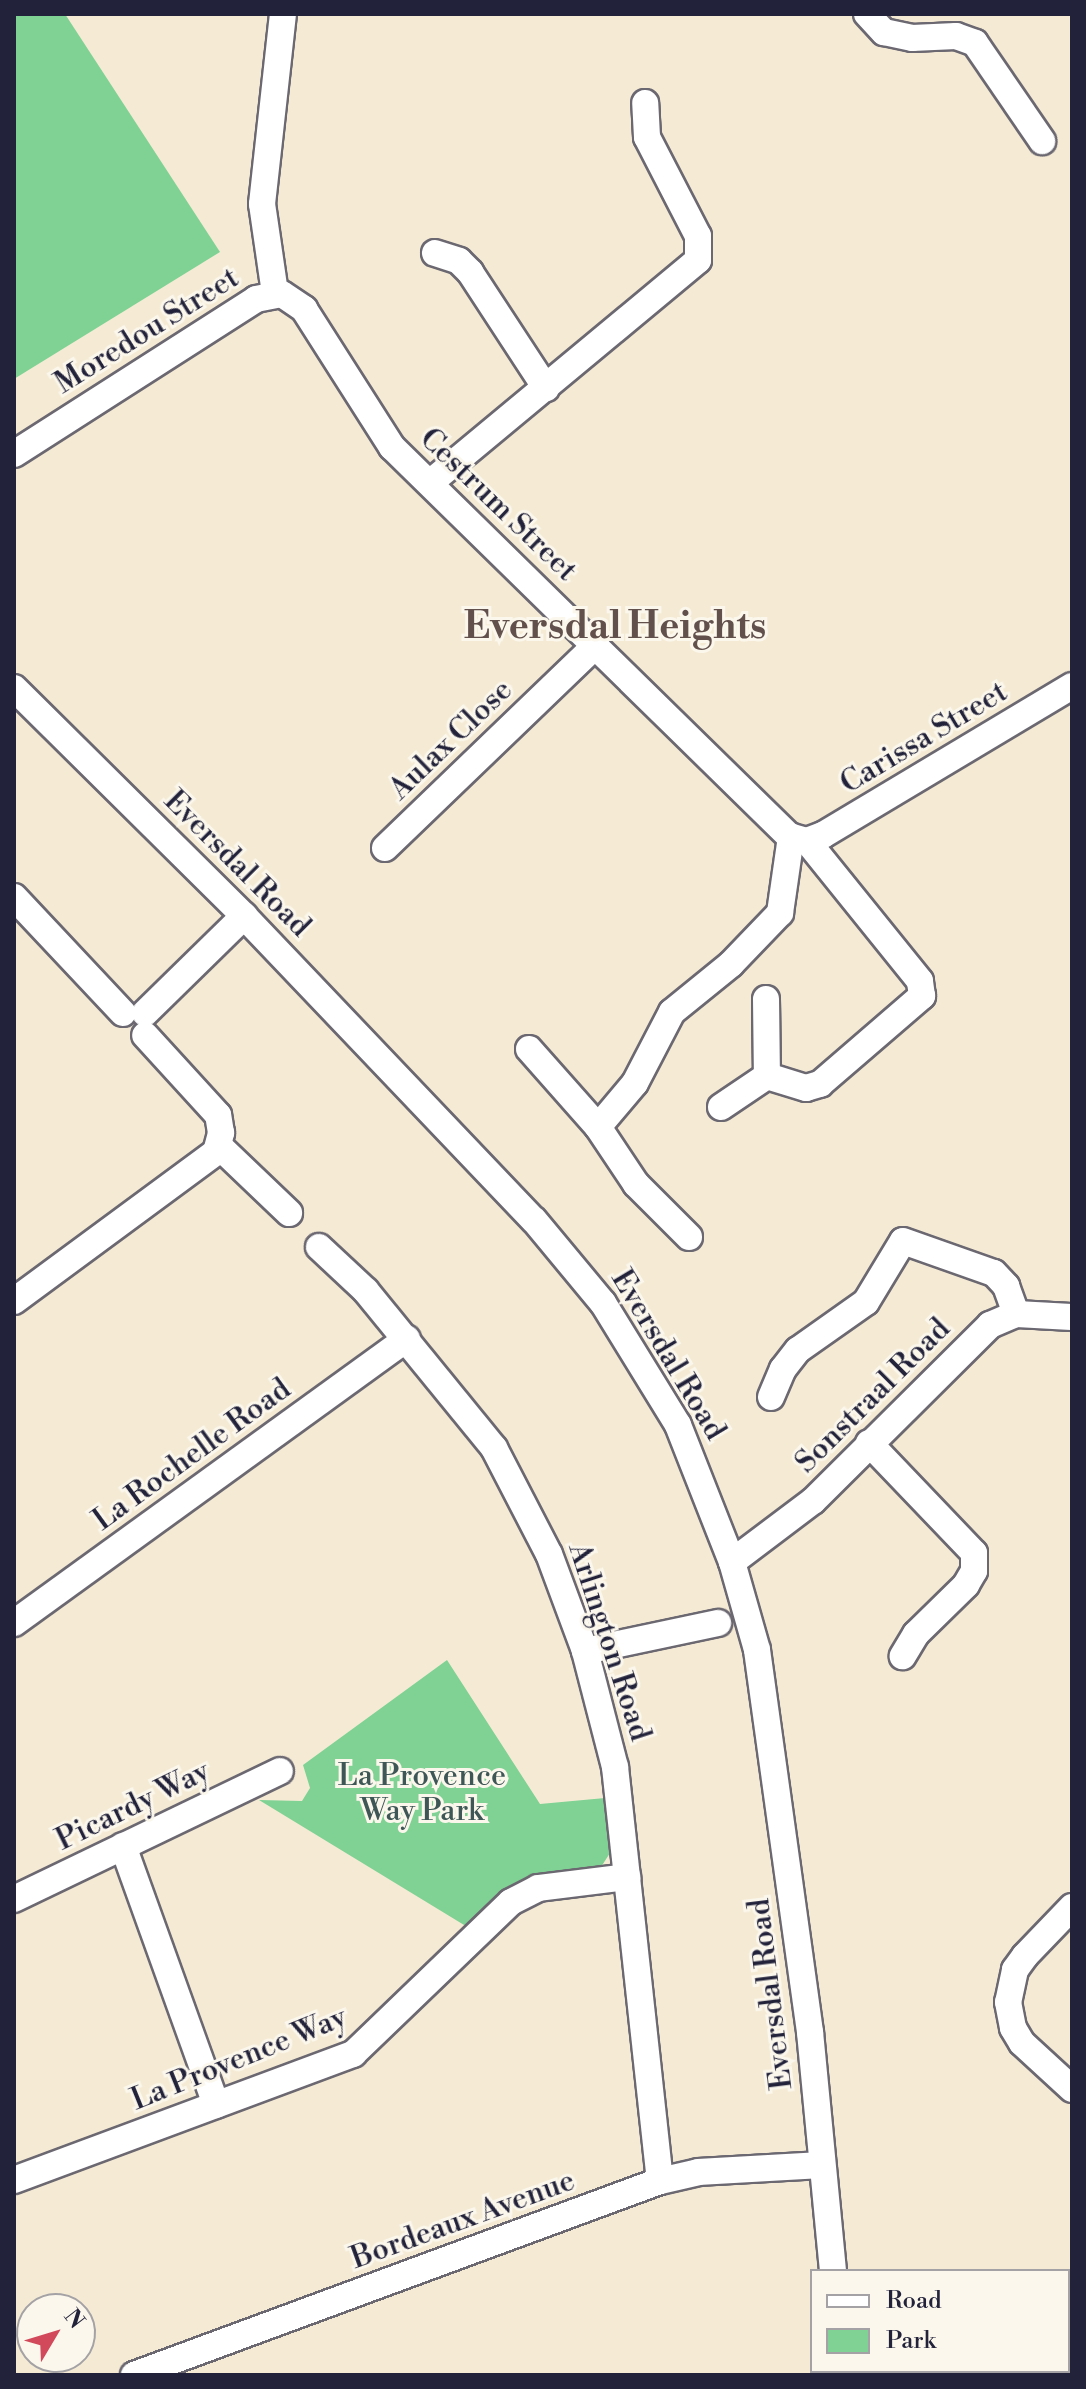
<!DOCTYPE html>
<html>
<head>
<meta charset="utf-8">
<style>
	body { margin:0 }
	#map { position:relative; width:1086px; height:2389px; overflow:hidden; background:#f5ebd5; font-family:"Libre Bodoni",serif }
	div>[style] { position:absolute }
	.green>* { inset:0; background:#7fd294 }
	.roads { filter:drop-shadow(2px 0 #6c6871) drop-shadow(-2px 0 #6c6871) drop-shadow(0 2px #6c6871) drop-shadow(0 -2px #6c6871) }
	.minor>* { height:26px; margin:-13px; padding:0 13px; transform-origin:13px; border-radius:13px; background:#fff }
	span { translate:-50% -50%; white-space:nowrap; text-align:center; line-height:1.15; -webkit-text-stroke:6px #fbf7ec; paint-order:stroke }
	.street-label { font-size:30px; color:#22223b }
	.park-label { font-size:30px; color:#3e5756 }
	.district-label { font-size:38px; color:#62504c; font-weight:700 }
	.frame { position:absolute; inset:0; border:16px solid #22223b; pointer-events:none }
	.legend { position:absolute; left:810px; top:2269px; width:260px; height:104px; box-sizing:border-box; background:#fbf7ec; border:2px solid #a4a2a5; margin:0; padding:10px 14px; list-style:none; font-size:24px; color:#22223b }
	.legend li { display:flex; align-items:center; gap:16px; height:40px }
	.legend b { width:40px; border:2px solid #a4a2a5 }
	.north { position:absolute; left:16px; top:2293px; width:80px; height:80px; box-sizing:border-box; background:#fbf7ec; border:2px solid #a4a2a5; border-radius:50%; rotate:52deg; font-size:22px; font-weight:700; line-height:32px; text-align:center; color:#22223b }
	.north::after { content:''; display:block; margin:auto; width:28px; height:36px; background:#d1495b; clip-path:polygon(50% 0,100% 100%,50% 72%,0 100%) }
</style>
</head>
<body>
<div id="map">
	<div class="green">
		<div style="clip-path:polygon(14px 14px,65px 14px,220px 252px,14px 379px)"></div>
		<div style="clip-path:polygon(447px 1660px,540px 1804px,605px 1798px,610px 1853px,601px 1867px,469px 1928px,259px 1800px,302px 1801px,310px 1788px,303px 1765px)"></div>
	</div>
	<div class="roads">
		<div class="minor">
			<div style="left:867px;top:14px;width:25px;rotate:47deg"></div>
			<div style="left:884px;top:32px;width:29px;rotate:12deg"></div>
			<div style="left:912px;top:38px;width:44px;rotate:-2.6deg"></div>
			<div style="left:956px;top:36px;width:20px;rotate:20deg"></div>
			<div style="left:975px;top:43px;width:119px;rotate:55.6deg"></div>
			<div style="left:435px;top:253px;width:25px;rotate:18deg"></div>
			<div style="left:459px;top:261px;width:16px;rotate:45deg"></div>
			<div style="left:470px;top:272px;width:139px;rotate:56.8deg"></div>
			<div style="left:275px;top:293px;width:90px;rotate:-98.3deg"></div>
			<div style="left:262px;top:204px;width:191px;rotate:-83.7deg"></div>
			<div style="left:14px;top:454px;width:287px;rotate:-32.6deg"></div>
			<div style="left:256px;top:299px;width:26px;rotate:-11deg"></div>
			<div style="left:282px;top:294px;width:27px;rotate:34deg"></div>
			<div style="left:304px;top:309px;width:164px;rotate:57.5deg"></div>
			<div style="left:392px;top:447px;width:556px;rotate:44.42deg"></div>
			<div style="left:789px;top:836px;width:19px;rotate:16deg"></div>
			<div style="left:807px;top:841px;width:17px;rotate:-21deg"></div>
			<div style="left:823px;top:835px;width:290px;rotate:-30.9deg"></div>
			<div style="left:431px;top:482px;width:347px;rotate:-39.7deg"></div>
			<div style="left:698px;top:260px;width:24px;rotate:-90deg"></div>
			<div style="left:698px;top:236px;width:111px;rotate:-117.3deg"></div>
			<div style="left:647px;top:137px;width:34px;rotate:-93deg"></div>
			<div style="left:14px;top:688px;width:324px;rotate:44.7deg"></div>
			<div style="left:244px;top:916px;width:420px;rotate:46.4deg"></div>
			<div style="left:534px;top:1220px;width:108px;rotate:50.3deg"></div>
			<div style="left:603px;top:1303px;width:143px;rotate:58.4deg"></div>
			<div style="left:678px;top:1425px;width:147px;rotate:68.5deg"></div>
			<div style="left:732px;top:1562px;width:91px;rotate:74.1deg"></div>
			<div style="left:757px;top:1650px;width:386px;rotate:82.1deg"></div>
			<div style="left:810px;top:2032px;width:240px;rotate:84.5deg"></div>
			<div style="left:385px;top:848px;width:293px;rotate:-43.9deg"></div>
			<div style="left:14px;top:897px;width:159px;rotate:46.8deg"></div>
			<div style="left:766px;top:999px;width:77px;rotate:89.3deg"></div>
			<div style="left:767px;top:1076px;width:41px;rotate:17.1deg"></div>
			<div style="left:806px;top:1088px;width:15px;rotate:-16deg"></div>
			<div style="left:820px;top:1084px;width:135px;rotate:-40.8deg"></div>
			<div style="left:922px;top:996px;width:15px;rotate:-98deg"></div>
			<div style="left:920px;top:981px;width:180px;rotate:-128.9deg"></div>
			<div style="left:145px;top:1013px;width:139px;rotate:-44.4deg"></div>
			<div style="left:529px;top:1049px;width:104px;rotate:48.5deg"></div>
			<div style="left:598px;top:1127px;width:69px;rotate:56.3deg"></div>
			<div style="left:636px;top:1184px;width:75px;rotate:45deg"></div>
			<div style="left:721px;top:1107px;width:55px;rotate:-34deg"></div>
			<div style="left:598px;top:1127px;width:57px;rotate:-49.9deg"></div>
			<div style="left:635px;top:1083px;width:80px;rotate:-62.5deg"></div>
			<div style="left:672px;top:1012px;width:76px;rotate:-39.1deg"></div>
			<div style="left:731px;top:964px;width:71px;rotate:-46.1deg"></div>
			<div style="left:780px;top:913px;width:77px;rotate:-81.8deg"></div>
			<div style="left:219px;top:1146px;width:97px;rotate:43.7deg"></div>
			<div style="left:319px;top:1247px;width:64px;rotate:43.1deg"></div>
			<div style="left:366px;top:1291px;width:203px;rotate:50.8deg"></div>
			<div style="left:494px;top:1448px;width:119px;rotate:62.6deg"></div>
			<div style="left:549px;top:1554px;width:103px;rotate:69.6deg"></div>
			<div style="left:585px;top:1651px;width:120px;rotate:75.5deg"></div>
			<div style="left:615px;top:1767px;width:416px;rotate:83.8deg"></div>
			<div style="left:14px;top:1301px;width:251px;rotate:-36.4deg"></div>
			<div style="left:216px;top:1152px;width:20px;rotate:-75deg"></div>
			<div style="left:221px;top:1133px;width:18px;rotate:-99deg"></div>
			<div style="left:218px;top:1115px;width:108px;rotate:-132.4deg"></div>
			<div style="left:771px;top:1397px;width:30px;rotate:-67deg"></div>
			<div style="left:783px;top:1369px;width:24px;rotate:-52deg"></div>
			<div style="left:798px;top:1350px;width:83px;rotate:-35.2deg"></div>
			<div style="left:866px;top:1302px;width:71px;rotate:-58.8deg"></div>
			<div style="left:903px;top:1241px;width:96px;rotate:19.4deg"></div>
			<div style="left:994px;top:1273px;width:18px;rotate:47deg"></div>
			<div style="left:1006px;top:1286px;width:30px;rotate:70deg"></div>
			<div style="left:869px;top:1443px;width:152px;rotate:46.3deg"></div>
			<div style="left:974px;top:1553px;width:18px;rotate:90deg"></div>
			<div style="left:974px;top:1571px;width:16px;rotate:120deg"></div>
			<div style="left:966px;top:1585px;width:70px;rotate:135.6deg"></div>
			<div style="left:916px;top:1634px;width:26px;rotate:121deg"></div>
			<div style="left:732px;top:1562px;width:101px;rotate:-37deg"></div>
			<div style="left:813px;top:1501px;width:250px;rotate:-44.8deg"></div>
			<div style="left:990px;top:1325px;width:28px;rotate:-23deg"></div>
			<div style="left:1016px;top:1314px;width:56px;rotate:3.1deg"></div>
			<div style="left:14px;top:1623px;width:485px;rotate:-35.9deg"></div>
			<div style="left:585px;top:1651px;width:136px;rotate:-11.9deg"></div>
			<div style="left:123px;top:1846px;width:275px;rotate:70.2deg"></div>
			<div style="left:14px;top:1899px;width:295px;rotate:-25.7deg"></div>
			<div style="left:1072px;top:1907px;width:68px;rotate:133.8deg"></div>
			<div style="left:1025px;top:1956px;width:17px;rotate:126deg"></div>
			<div style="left:1015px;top:1970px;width:33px;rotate:102deg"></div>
			<div style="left:1008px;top:2002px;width:26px;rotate:79deg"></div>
			<div style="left:1013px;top:2028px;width:17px;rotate:59deg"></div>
			<div style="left:1022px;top:2043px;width:68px;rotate:42.6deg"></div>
			<div style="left:14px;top:2180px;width:362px;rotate:-20.4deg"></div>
			<div style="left:353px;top:2054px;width:219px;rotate:-43.9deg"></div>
			<div style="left:511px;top:1902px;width:30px;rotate:-27deg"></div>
			<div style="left:538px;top:1888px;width:90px;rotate:-7deg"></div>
			<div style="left:843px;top:2371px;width:4px;rotate:90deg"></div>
			<div style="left:918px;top:2371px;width:8px;rotate:30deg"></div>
			<div style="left:134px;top:2375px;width:561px;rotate:-20.25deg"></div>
			<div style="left:660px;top:2181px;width:39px;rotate:-13deg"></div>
			<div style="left:698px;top:2172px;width:124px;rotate:-3.2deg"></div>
		</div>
	</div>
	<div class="street-label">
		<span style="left:147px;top:331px;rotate:-32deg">Moredou Street</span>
		<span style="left:498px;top:505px;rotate:44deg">Cestrum Street</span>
		<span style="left:924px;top:738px;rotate:-31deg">Carissa Street</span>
		<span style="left:451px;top:740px;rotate:-44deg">Aulax Close</span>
		<span style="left:237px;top:864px;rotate:45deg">Eversdal Road</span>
		<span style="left:668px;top:1355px;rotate:59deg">Eversdal Road</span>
		<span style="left:873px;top:1396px;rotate:-45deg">Sonstraal Road</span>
		<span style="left:192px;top:1455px;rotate:-36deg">La Rochelle Road</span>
		<span style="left:609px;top:1642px;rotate:72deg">Arlington Road</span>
		<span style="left:133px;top:1806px;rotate:-26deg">Picardy Way</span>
		<span style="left:771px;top:1994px;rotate:-97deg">Eversdal Road</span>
		<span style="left:239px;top:2059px;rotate:-22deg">La Provence Way</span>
		<span style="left:463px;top:2220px;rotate:-20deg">Bordeaux Avenue</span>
	</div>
	<div class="park-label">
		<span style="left:422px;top:1793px">La Provence<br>Way Park</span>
	</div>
	<div class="district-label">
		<span style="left:615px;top:627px">Eversdal Heights</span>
	</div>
	<div class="frame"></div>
	<ul class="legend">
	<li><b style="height:10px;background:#fff"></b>Road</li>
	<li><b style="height:22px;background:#7fd294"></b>Park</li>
	</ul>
	<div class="north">N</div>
</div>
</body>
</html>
